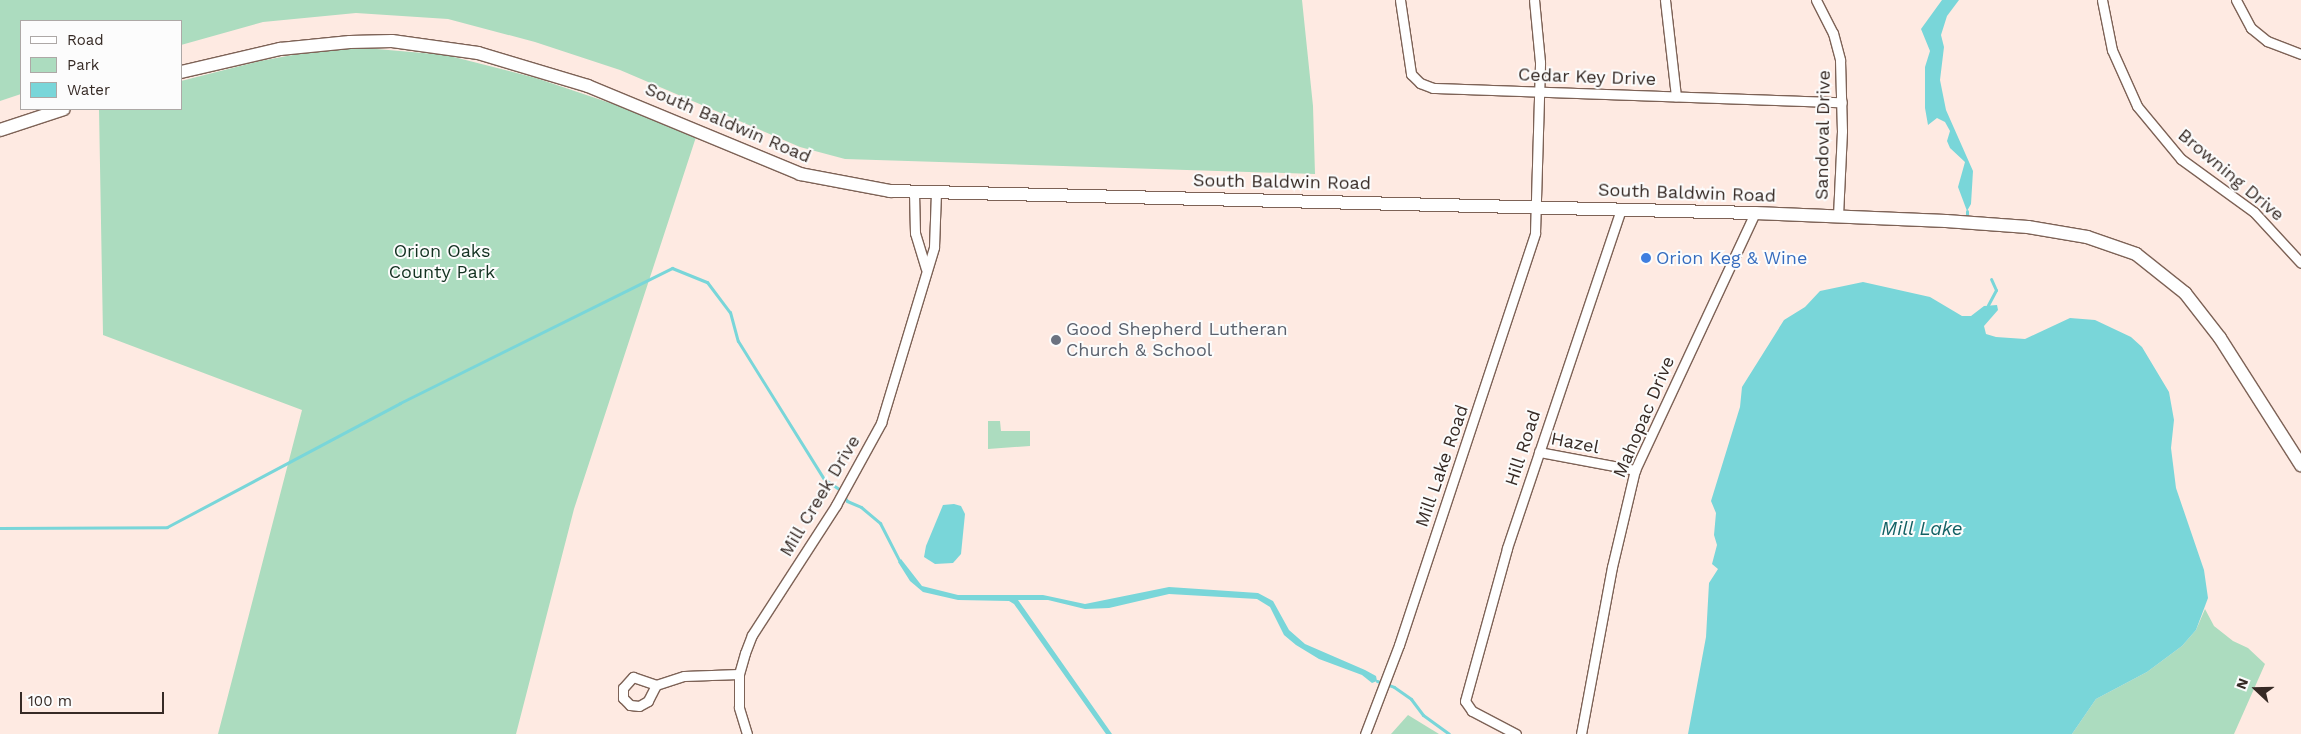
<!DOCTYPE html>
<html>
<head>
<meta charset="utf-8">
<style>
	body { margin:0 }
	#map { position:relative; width:2301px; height:734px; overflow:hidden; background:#feeae2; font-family:"Work Sans",sans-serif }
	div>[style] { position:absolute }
	.green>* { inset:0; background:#acdcbf }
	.water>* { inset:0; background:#79d6d9 }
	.stream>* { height:3px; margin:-1.5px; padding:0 1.5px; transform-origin:1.5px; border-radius:1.5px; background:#79d6d9 }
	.roads { filter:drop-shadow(1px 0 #7d6256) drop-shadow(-1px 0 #7d6256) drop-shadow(0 1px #7d6256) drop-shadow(0 -1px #7d6256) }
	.minor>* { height:9px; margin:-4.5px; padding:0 4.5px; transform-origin:4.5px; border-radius:4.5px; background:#fff }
	.secondary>* { height:12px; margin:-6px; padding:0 6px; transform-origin:6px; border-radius:6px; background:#fff }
	.dots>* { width:14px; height:14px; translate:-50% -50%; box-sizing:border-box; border:2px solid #fcfcfc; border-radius:50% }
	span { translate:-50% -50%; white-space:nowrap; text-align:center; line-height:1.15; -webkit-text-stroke:4px #fcfcfc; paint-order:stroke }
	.street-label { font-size:18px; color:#362a25 }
	.park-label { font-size:18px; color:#133121 }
	.shop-label { font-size:18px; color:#366cbe }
	.left { translate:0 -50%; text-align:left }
	.worship-label { font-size:18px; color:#5b616d }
	.water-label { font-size:19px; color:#136164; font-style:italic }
	.legend { position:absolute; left:20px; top:20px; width:162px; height:90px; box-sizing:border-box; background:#fcfcfc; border:1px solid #ada8a6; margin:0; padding:6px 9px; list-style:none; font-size:15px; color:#362a25 }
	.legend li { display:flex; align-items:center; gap:10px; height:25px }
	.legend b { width:25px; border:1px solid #ada8a6 }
	.north { position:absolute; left:2231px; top:664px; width:50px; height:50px; -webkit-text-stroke:4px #fcfcfc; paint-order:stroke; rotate:291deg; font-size:14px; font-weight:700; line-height:20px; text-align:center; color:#362a25 }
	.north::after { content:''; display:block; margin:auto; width:18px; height:22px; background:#362a25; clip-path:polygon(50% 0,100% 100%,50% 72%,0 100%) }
	.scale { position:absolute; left:20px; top:692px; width:144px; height:22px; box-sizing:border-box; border:2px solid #362a25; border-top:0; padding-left:6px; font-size:15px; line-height:18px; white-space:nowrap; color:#362a25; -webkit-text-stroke:4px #fcfcfc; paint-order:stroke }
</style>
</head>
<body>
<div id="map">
	<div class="green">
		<div style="clip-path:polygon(0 0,1302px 0,1313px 106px,1315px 174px,845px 159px,800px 147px,620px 70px,535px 42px,448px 19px,356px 13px,263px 22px,181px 45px,181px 21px,21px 21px,21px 94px,0 101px)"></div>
		<div style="clip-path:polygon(342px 46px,446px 55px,536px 78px,619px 106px,696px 137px,574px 509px,516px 734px,218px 734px,302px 410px,103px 335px,99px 109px,181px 109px,181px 81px,260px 61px)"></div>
		<div style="clip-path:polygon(988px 421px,1000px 421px,1001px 431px,1030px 431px,1030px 446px,988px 449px)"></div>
		<div style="clip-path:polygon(2205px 609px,2214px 626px,2233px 641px,2248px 648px,2265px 664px,2234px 734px,2072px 734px,2096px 699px,2147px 672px,2182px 646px,2196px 630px)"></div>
		<div style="clip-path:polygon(1408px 715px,1439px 734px,1391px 734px)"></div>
	</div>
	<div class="water">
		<div style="clip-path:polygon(1942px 0,1959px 0,1947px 16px,1941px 35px,1944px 47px,1940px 80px,1946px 110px,1973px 171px,1971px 204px,1967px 211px,1958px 187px,1965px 162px,1950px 148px,1947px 141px,1950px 131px,1945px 122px,1937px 118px,1928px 125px,1925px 108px,1925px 67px,1930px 51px,1921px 29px)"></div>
		<div style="clip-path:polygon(1863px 282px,1930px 297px,1962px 316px,1971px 316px,1984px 306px,1997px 305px,1998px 310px,1984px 326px,1986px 334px,1996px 337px,2025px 339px,2070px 318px,2095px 320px,2131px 337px,2142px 347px,2169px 392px,2174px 420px,2171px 448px,2176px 488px,2204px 570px,2208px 598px,2196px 630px,2182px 646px,2147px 672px,2096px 699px,2072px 734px,1688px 734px,1706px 637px,1709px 583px,1718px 569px,1712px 564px,1717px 545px,1714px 535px,1716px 513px,1711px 501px,1740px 407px,1742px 387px,1784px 320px,1805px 307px,1820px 291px)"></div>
		<div style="clip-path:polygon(954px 504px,961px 506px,965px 514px,961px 554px,953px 563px,935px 564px,924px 557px,926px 546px,943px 505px)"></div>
		<div style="clip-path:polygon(901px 559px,922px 586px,958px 595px,1043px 595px,1085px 604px,1169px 587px,1258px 593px,1273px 601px,1289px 630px,1305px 644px,1365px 670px,1376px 676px,1377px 681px,1372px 683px,1362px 675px,1319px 659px,1296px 645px,1284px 635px,1270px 607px,1257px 599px,1169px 594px,1109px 608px,1085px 609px,1048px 600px,1018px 600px,1112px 734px,1106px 734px,1014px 604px,1009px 601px,958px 600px,923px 592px,910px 581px,898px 562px)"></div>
	</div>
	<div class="stream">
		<div style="left:1967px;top:211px;width:8px;rotate:90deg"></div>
		<div style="left:1988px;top:305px;width:17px;rotate:-62deg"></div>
		<div style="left:1996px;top:290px;width:12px;rotate:-114deg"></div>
		<div style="left:0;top:528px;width:167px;rotate:-0.3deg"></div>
		<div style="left:167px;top:527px;width:264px;rotate:-28deg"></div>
		<div style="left:400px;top:403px;width:304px;rotate:-26.4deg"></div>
		<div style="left:672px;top:268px;width:38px;rotate:22deg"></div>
		<div style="left:707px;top:282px;width:38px;rotate:53deg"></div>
		<div style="left:730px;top:312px;width:30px;rotate:75deg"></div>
		<div style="left:738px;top:341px;width:163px;rotate:58.1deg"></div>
		<div style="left:824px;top:479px;width:18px;rotate:34deg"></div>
		<div style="left:839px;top:489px;width:14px;rotate:56deg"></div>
		<div style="left:847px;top:501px;width:15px;rotate:23deg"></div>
		<div style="left:861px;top:507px;width:25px;rotate:40deg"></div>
		<div style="left:880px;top:523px;width:42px;rotate:62.8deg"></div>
		<div style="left:1377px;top:681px;width:18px;rotate:19deg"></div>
		<div style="left:1394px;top:687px;width:21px;rotate:35deg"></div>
		<div style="left:1411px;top:699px;width:20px;rotate:53deg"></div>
		<div style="left:1423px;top:715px;width:32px;rotate:36deg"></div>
	</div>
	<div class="roads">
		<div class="minor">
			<div style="left:1400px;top:0;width:75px;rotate:81.5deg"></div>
			<div style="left:1411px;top:74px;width:13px;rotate:45deg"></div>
			<div style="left:1420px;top:83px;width:14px;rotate:21deg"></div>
			<div style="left:1433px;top:88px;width:409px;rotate:2deg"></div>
			<div style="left:1665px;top:0;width:97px;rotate:83.5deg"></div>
			<div style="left:1816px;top:0;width:37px;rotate:63deg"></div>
			<div style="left:1833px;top:33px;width:28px;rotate:75deg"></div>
			<div style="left:1840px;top:60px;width:71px;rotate:88.4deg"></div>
			<div style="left:1842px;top:131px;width:85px;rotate:92.7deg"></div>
			<div style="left:2102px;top:0;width:51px;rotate:78.7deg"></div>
			<div style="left:2112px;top:50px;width:61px;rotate:65.9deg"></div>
			<div style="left:2137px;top:106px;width:69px;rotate:50.3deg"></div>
			<div style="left:2181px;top:159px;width:90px;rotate:36deg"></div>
			<div style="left:2254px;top:212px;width:69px;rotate:47.3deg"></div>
			<div style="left:2236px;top:0;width:32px;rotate:62deg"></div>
			<div style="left:2251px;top:28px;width:21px;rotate:39deg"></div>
			<div style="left:2267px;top:41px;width:36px;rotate:21deg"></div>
			<div style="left:914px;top:192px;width:41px;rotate:88.6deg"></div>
			<div style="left:915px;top:233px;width:37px;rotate:73deg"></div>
			<div style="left:1539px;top:452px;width:98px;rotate:10.6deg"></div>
			<div style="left:656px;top:685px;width:18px;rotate:117deg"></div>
			<div style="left:648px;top:701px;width:10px;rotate:151deg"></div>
			<div style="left:639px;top:706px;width:9px;rotate:-174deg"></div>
			<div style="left:630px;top:705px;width:10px;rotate:-135deg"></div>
			<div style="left:623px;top:698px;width:10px;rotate:-90deg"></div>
			<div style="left:623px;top:688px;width:15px;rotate:-48deg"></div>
			<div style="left:633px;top:677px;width:24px;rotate:19deg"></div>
			<div style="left:656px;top:685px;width:29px;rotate:-18deg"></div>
			<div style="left:684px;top:676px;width:55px;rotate:-2.1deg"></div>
			<div style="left:747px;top:734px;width:28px;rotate:-107deg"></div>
			<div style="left:739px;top:707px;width:33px;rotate:-90deg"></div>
			<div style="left:739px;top:674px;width:22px;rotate:-74deg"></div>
			<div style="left:745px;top:653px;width:19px;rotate:-69deg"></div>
			<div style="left:752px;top:635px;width:155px;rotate:-57.1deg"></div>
			<div style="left:836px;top:505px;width:94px;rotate:-61.2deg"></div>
			<div style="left:881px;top:423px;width:184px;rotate:-73.2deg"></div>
			<div style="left:934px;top:247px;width:54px;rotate:-87.9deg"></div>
			<div style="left:1365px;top:734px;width:95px;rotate:-69.1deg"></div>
			<div style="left:1399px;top:645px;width:434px;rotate:-71.7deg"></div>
			<div style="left:1535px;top:233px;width:171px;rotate:-88.3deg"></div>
			<div style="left:1540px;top:62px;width:62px;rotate:-95.5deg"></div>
			<div style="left:1516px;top:734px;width:50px;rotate:-152.4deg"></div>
			<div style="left:1472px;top:711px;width:12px;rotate:-125deg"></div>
			<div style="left:1465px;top:701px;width:159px;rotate:-74.6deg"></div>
			<div style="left:1507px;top:548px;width:358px;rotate:-71.4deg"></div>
			<div style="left:1581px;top:734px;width:170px;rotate:-79.5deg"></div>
			<div style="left:1612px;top:567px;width:100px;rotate:-76.7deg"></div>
			<div style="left:1635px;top:470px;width:284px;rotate:-65deg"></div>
		</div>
		<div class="secondary">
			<div style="left:181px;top:72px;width:102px;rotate:-13.1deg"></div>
			<div style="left:280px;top:49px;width:70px;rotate:-5.7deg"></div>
			<div style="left:350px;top:42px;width:42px;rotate:-1.4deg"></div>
			<div style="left:392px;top:41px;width:87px;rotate:7.9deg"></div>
			<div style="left:478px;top:53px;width:115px;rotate:16.7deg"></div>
			<div style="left:588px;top:86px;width:230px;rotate:22.5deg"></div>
			<div style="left:800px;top:174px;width:92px;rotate:10.7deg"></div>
			<div style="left:890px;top:191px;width:865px;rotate:1.46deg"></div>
			<div style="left:1755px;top:213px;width:191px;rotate:2.4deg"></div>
			<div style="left:1946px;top:221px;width:82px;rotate:4.2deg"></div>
			<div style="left:2028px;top:227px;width:60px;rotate:9.6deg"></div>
			<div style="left:2087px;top:237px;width:52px;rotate:19.1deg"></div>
			<div style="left:2136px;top:254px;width:63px;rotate:38.5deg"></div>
			<div style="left:2185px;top:293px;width:57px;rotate:52.1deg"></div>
			<div style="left:2220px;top:338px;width:151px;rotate:57.5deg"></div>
			<div style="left:0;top:130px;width:67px;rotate:-18.2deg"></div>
		</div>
	</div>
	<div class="dots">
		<div style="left:1646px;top:258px;background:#3f7fe0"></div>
		<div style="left:1056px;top:340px;background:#6b7280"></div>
	</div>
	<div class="street-label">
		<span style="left:1587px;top:77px;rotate:2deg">Cedar Key Drive</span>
		<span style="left:728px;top:123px;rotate:23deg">South Baldwin Road</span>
		<span style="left:1823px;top:135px;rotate:-89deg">Sandoval Drive</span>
		<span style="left:2231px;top:175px;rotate:40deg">Browning Drive</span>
		<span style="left:1282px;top:182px;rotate:1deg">South Baldwin Road</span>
		<span style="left:1687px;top:193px;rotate:2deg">South Baldwin Road</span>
		<span style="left:1644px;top:417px;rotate:-67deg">Mahopac Drive</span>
		<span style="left:1575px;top:443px;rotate:11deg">Hazel</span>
		<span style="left:1523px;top:448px;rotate:-72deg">Hill Road</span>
		<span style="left:1442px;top:466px;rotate:-71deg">Mill Lake Road</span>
		<span style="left:820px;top:496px;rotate:-59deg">Mill Creek Drive</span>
	</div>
	<div class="park-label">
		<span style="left:442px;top:262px">Orion Oaks<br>County Park</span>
	</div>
	<div class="shop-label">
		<span class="left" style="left:1656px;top:258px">Orion Keg &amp; Wine</span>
	</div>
	<div class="worship-label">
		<span class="left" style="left:1066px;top:340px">Good Shepherd Lutheran<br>Church &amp; School</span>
	</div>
	<div class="water-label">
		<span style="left:1922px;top:529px">Mill Lake</span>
	</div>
	<ul class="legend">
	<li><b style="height:6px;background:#fff"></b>Road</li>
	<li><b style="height:14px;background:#acdcbf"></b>Park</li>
	<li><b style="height:14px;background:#79d6d9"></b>Water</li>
	</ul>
	<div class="north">N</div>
	<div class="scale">100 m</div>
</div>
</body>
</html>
